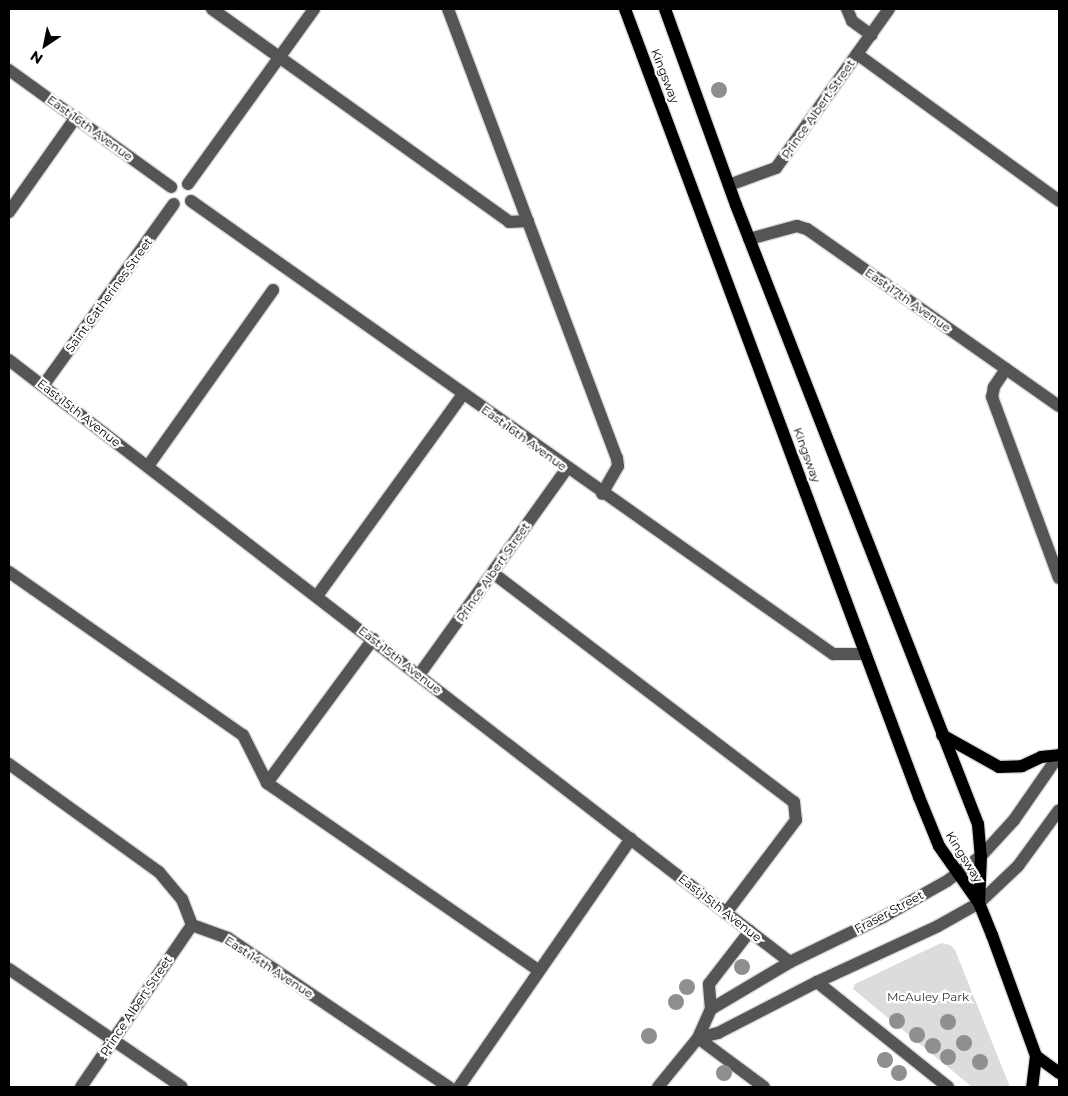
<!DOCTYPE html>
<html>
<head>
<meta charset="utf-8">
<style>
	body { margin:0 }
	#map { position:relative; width:1068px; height:1096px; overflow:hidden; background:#fff; font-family:Montserrat,sans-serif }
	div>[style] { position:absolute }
	.green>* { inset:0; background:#dcdcdc }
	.roads { filter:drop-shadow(1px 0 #dbdbdb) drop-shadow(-1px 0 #dbdbdb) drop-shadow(0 1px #dbdbdb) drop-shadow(0 -1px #dbdbdb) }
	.minor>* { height:12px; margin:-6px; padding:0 6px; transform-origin:6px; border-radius:6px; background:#555 }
	.major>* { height:12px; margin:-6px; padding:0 6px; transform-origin:6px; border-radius:6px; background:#000 }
	.trees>* { width:16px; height:16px; margin:-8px; border-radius:50%; background:#8f8f8f }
	span { translate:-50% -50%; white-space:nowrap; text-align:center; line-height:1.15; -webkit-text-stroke:4.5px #fff; paint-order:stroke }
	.street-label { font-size:12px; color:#000 }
	.park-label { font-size:12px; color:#333 }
	.frame { position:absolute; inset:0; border:10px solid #000; pointer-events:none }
	.north { position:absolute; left:20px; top:20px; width:50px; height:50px; -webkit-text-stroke:4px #fff; paint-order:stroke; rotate:214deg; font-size:14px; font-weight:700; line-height:20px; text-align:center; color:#000 }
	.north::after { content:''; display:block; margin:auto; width:18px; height:22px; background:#000; clip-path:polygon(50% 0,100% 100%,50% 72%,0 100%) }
</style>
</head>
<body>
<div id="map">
	<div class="green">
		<div style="clip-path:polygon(941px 943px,950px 945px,955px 950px,1010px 1087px,972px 1087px,853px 989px,855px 984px)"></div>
	</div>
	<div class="roads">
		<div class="minor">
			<div style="left:212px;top:9px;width:365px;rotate:35.6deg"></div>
			<div style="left:509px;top:222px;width:19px;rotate:-3deg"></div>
			<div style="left:448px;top:9px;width:480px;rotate:69.4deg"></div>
			<div style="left:617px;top:458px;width:8px;rotate:83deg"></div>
			<div style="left:618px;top:466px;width:32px;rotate:120deg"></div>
			<div style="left:847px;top:9px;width:13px;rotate:67deg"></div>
			<div style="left:852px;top:21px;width:24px;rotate:36deg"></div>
			<div style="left:857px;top:54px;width:250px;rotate:36deg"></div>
			<div style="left:9px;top:70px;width:200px;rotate:35.8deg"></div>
			<div style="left:188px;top:184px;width:216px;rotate:-54.2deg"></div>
			<div style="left:729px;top:185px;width:50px;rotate:-19.9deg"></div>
			<div style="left:776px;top:168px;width:195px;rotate:-54.6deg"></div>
			<div style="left:191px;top:201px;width:786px;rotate:35.21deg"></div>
			<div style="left:833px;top:654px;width:32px"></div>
			<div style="left:9px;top:212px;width:116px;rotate:-54.8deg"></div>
			<div style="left:749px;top:239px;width:50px;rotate:-15.2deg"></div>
			<div style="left:797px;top:226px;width:10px;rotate:17deg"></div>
			<div style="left:807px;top:229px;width:308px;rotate:35.1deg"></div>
			<div style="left:9px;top:360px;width:986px;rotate:37.63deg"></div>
			<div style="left:1006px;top:369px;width:22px;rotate:124deg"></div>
			<div style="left:994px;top:387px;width:10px;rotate:101deg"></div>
			<div style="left:992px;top:397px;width:193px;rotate:69.7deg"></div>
			<div style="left:43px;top:386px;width:224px;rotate:-54.3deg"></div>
			<div style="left:148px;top:466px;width:216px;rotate:-54.6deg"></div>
			<div style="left:9px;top:572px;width:285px;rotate:34.9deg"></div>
			<div style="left:243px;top:735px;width:54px;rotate:63.4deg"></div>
			<div style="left:267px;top:783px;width:329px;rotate:34.6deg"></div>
			<div style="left:493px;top:573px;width:378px;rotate:37.3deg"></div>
			<div style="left:794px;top:802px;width:18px;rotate:84deg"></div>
			<div style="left:796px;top:820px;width:116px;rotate:127deg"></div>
			<div style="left:317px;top:596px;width:249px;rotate:-54.1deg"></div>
			<div style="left:419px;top:675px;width:254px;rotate:-54.4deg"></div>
			<div style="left:9px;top:764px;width:185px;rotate:35.8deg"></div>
			<div style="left:159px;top:872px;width:35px;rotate:50deg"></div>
			<div style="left:182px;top:899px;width:28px;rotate:69deg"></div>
			<div style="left:267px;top:783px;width:179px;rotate:-53.6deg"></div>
			<div style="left:192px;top:925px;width:38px;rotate:20deg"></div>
			<div style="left:228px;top:938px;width:267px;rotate:34deg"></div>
			<div style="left:9px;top:969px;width:209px;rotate:34.3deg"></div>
			<div style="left:817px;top:982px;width:168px;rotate:38.7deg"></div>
			<div style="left:711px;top:1009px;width:25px;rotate:-95deg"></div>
			<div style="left:709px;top:984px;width:67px;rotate:-52.3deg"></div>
			<div style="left:698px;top:1038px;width:21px;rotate:-14deg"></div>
			<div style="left:718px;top:1033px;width:111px;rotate:-27.3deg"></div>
			<div style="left:817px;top:982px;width:133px;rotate:-24.8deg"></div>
			<div style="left:938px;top:926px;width:47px;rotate:-29.3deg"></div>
			<div style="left:979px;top:903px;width:54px;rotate:-43.5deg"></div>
			<div style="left:1018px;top:866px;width:69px;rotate:-53.8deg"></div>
			<div style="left:698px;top:1038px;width:82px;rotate:36.6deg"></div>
			<div style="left:81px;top:1087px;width:196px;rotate:-55.6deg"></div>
			<div style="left:459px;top:1087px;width:302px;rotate:-55.3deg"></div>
			<div style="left:658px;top:1087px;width:63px;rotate:-50.8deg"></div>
			<div style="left:698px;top:1038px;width:32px;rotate:-66deg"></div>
			<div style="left:711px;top:1009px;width:92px;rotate:-30.7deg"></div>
			<div style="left:790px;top:962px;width:103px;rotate:-25.8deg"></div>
			<div style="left:883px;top:917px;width:73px;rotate:-29.4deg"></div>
			<div style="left:947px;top:881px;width:42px;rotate:-36.3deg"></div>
			<div style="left:981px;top:856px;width:49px;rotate:-47.5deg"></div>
			<div style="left:1014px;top:820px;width:79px;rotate:-55.3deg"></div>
		</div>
		<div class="major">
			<div style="left:625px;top:9px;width:841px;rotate:69.54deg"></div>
			<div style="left:919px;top:797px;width:53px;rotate:67.8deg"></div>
			<div style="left:939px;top:846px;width:70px;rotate:54.9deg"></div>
			<div style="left:979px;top:903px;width:35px;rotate:68deg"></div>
			<div style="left:992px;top:935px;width:129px;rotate:70deg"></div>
			<div style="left:1036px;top:1056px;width:31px;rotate:97deg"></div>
			<div style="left:665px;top:9px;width:208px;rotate:70.1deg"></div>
			<div style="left:736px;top:205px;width:665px;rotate:68.65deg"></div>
			<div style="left:978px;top:824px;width:32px;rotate:85deg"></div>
			<div style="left:981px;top:856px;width:47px;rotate:92.4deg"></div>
			<div style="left:942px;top:735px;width:65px;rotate:29.3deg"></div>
			<div style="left:999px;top:767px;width:23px;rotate:-2deg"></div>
			<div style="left:1022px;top:766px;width:21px;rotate:-25deg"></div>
			<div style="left:1041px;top:757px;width:18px;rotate:-6deg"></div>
			<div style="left:1036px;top:1056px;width:29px;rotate:36deg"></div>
		</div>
	</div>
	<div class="trees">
		<div style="left:719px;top:90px"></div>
		<div style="left:742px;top:967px"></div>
		<div style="left:687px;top:987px"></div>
		<div style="left:676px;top:1002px"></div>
		<div style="left:897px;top:1021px"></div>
		<div style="left:948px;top:1022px"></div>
		<div style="left:917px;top:1035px"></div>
		<div style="left:649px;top:1036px"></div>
		<div style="left:964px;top:1043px"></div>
		<div style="left:933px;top:1046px"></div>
		<div style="left:948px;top:1057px"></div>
		<div style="left:885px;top:1060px"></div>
		<div style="left:980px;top:1062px"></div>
		<div style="left:724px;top:1073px"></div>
		<div style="left:899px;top:1073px"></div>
	</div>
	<div class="street-label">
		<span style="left:665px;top:76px;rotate:69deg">Kingsway</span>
		<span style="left:818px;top:109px;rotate:-55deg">Prince Albert Street</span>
		<span style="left:90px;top:128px;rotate:36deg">East 16th Avenue</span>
		<span style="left:109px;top:295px;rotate:-54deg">Saint Catherines Street</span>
		<span style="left:908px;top:300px;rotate:35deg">East 17th Avenue</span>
		<span style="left:79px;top:413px;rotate:38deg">East 15th Avenue</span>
		<span style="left:524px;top:438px;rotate:36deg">East 16th Avenue</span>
		<span style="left:807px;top:455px;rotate:70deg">Kingsway</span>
		<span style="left:493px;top:572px;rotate:-55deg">Prince Albert Street</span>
		<span style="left:400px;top:660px;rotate:38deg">East 15th Avenue</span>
		<span style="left:964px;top:857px;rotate:58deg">Kingsway</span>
		<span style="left:720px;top:908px;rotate:38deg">East 15th Avenue</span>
		<span style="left:889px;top:912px;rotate:-28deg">Fraser Street</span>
		<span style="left:269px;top:967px;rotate:33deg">East 14th Avenue</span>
		<span style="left:136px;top:1006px;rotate:-56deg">Prince Albert Street</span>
	</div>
	<div class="park-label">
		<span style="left:928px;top:997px">McAuley Park</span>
	</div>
	<div class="frame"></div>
	<div class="north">N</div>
</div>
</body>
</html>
